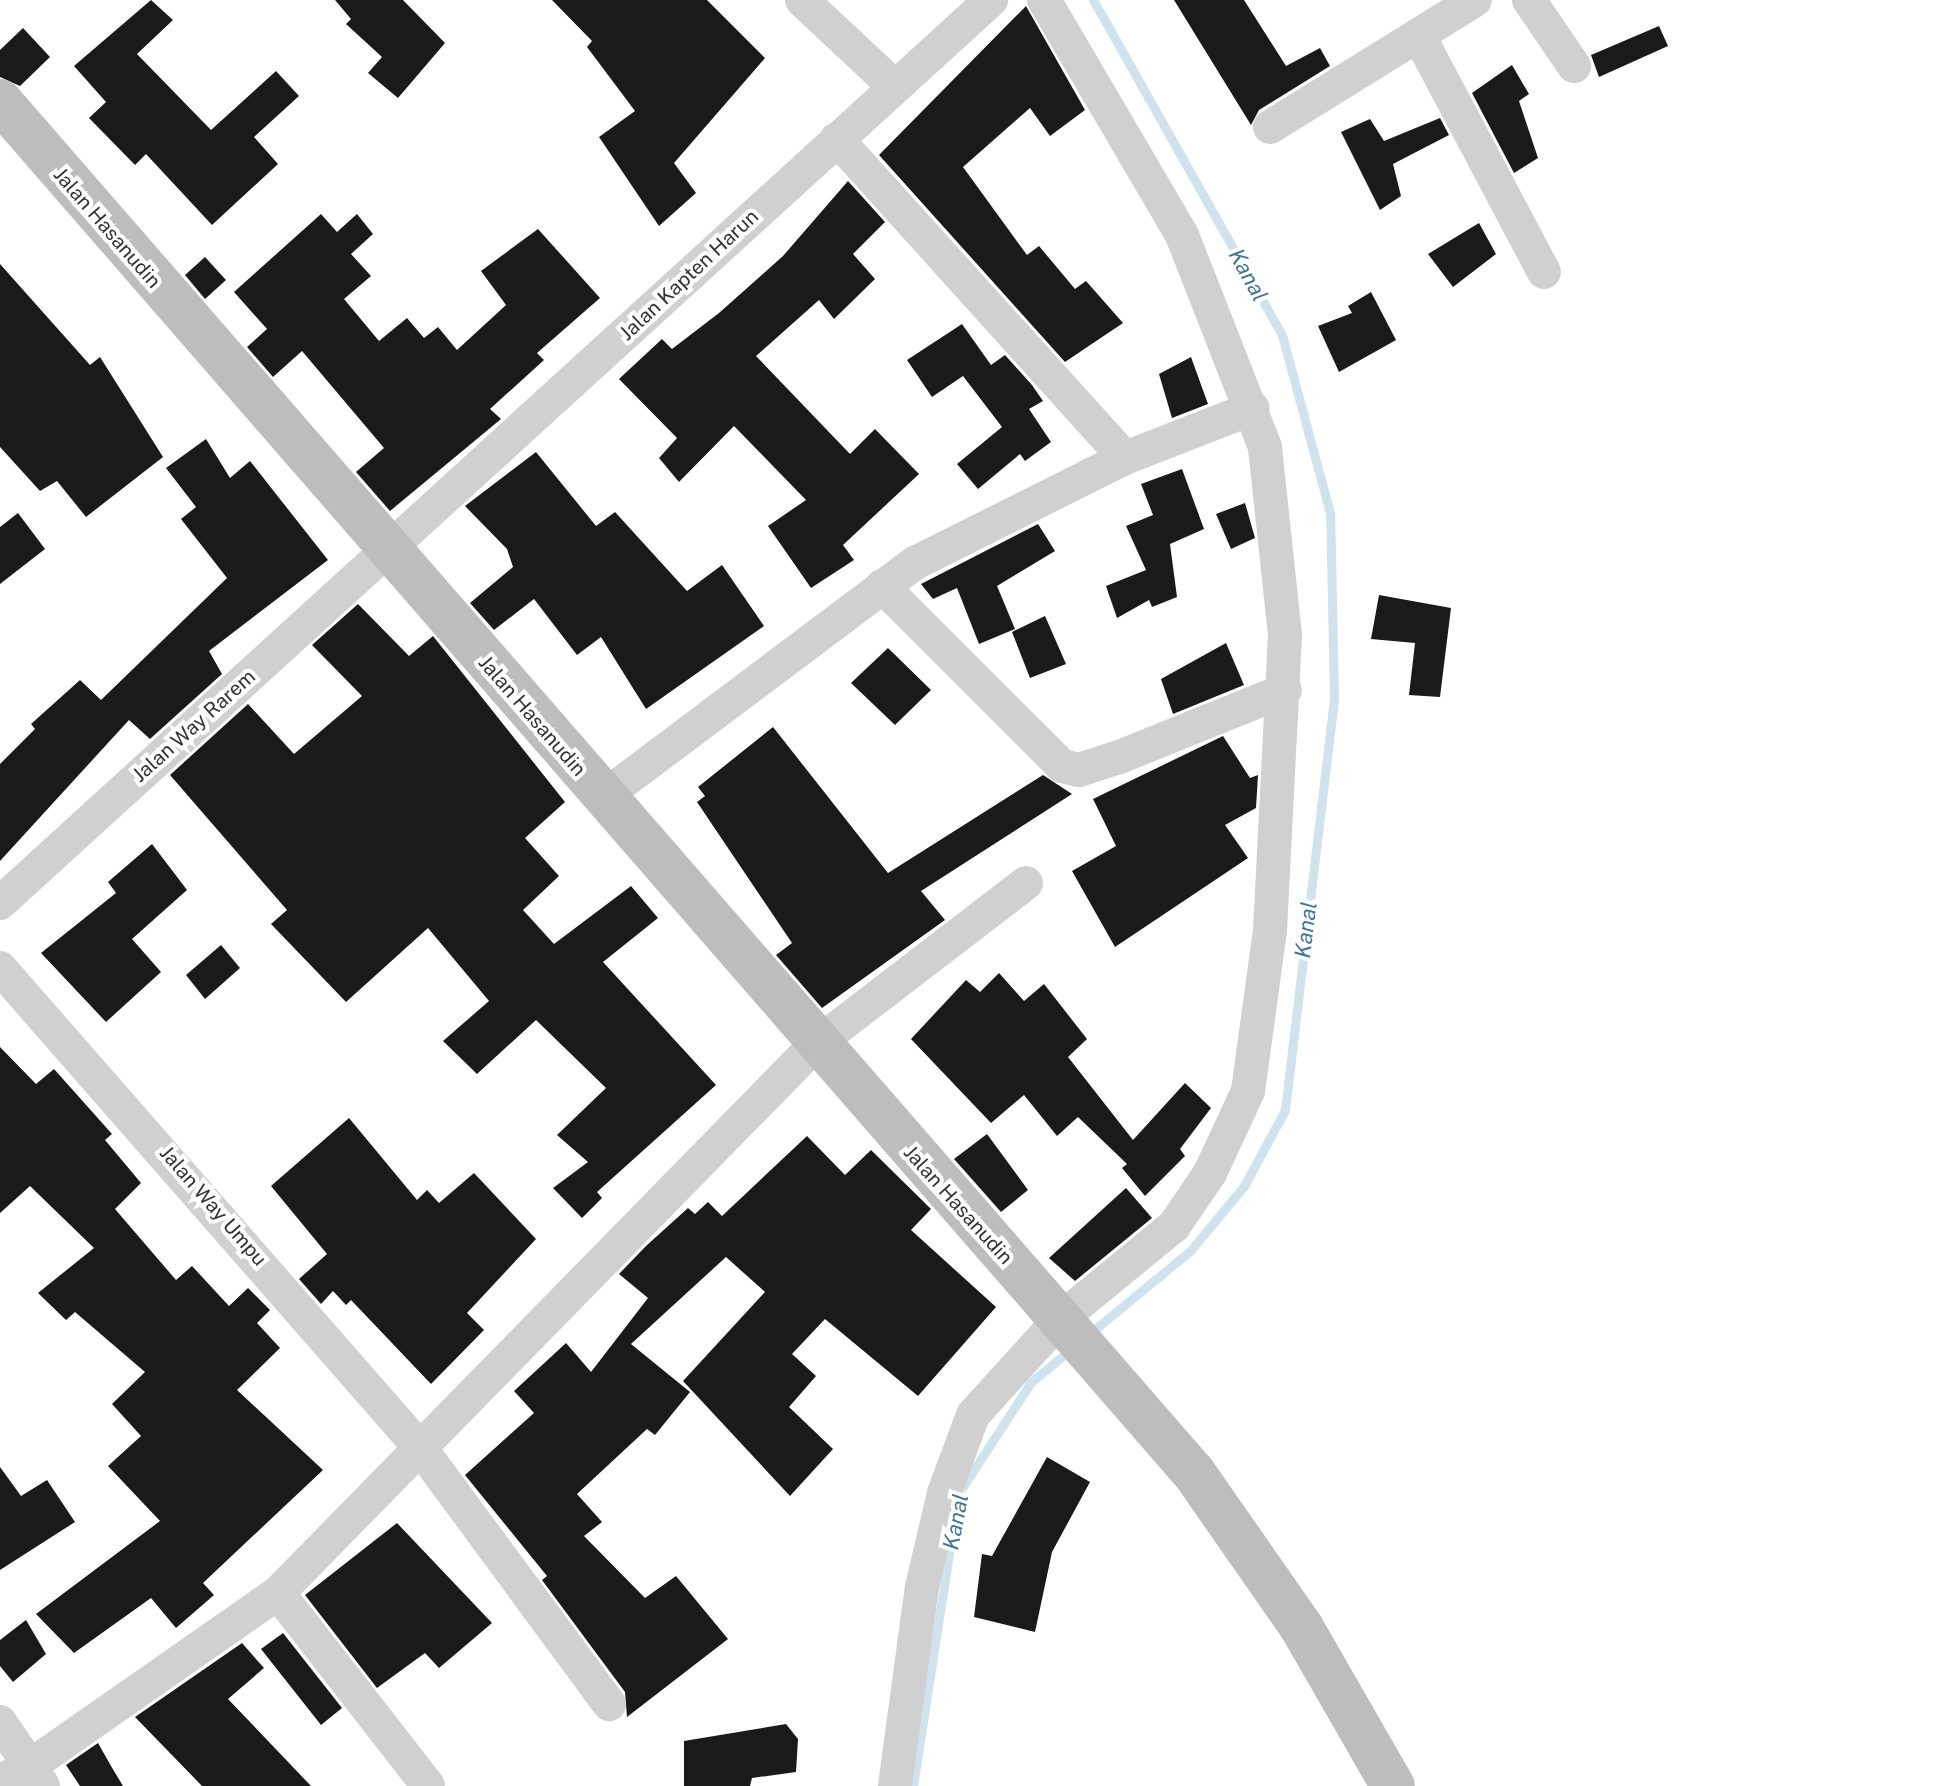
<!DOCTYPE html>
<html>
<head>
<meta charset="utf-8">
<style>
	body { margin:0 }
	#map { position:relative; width:1950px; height:1786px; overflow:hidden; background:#fff; font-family:"Public Sans",sans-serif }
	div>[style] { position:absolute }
	.stream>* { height:9px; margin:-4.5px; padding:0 4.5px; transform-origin:4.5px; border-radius:4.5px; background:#cfe2ee }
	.building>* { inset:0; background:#1a1a1a }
	.minor>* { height:34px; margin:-17px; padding:0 17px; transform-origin:17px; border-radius:17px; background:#d0d0d0 }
	.secondary>* { height:44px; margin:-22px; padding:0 22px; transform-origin:22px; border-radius:22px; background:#bdbdbd }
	span { translate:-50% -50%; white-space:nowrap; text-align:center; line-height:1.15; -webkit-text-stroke:8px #fff; paint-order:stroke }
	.street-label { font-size:20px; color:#333 }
	.water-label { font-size:22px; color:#3f7597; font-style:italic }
</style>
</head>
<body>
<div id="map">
	<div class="stream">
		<div style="left:1088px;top:1335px;width:134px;rotate:-39.5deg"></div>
		<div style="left:1191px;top:1250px;width:83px;rotate:-50.4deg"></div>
		<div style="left:1244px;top:1186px;width:86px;rotate:-61.7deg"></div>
		<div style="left:1285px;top:1110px;width:416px;rotate:-83.2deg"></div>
		<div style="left:1334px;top:697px;width:184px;rotate:-91.2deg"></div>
		<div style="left:1330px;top:513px;width:184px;rotate:-105.1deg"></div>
		<div style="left:1282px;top:335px;width:385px;rotate:-119.4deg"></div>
		<div style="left:962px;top:1488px;width:126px;rotate:-56.9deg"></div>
		<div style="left:1031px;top:1382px;width:50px;rotate:-39.4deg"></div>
		<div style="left:913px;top:1786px;width:268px;rotate:-81.2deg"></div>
	</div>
	<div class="building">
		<div style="clip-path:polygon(151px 0,173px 20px,137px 54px,211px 130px,276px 71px,299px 96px,254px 137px,278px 164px,212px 225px,146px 154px,135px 165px,89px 118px,106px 102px,74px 66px)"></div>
		<div style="clip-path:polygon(335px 0,403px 0,445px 43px,398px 98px,368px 73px,382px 57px,346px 24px,351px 19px)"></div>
		<div style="clip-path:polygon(552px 0,707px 0,765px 58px,674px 163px,696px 193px,659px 226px,599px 137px,635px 111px,587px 47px,592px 41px)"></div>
		<div style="clip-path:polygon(1174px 0,1244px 0,1286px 66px,1320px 48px,1330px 66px,1259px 110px,1251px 125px)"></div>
		<div style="clip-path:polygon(1026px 6px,1085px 110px,1050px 136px,1030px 108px,963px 167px,1027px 255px,1039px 246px,1075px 289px,1086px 281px,1123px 323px,1065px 362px,879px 155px)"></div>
		<div style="clip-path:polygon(1659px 26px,1668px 46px,1599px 77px,1591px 55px)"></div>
		<div style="clip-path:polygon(23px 28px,50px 57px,20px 86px,0 77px,0 50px)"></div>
		<div style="clip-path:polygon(1512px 65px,1529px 94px,1519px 101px,1538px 158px,1514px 173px,1472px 93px)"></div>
		<div style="clip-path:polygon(1440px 118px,1449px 135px,1393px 164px,1401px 196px,1380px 210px,1341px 132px,1370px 119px,1384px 141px)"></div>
		<div style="clip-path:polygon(848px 181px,885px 222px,853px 254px,875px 279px,834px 319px,819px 300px,756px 356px,850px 454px,875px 429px,919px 474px,843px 545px,854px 560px,811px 588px,768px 526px,806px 500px,734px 426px,679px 482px,659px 458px,677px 438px,619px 379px,662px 339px,672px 349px,719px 313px,783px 256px)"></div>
		<div style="clip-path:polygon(321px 214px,337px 232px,357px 214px,373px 234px,351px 254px,371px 276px,344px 299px,379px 341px,407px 318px,424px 338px,438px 327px,457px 350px,506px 305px,481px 271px,538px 229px,600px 298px,537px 353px,544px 360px,490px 409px,501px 419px,390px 511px,356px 472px,384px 448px,302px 351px,273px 377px,247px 347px,267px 329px,234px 292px)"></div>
		<div style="clip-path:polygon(1479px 223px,1496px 254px,1453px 287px,1428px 254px)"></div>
		<div style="clip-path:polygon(205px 257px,226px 280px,205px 299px,185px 275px)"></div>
		<div style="clip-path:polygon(0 264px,90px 365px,100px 357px,163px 457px,86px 517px,57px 481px,40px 491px,0 447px)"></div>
		<div style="clip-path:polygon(1371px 292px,1396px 340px,1339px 372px,1318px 326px,1352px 313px,1348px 306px)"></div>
		<div style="clip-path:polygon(962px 324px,991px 365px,1005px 355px,1032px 385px,1043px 401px,1029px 409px,1051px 442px,1025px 461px,1020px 454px,978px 489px,957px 464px,1002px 427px,963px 376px,932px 397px,907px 360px)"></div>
		<div style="clip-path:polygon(1191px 357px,1208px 404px,1172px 418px,1159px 374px)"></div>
		<div style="clip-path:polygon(206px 439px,230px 478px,250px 461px,328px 560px,209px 651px,222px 674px,150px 739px,129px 720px,0 861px,0 764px,35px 729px,31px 724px,80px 680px,101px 700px,227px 578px,181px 519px,196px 507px,166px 468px)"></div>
		<div style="clip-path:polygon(536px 452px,596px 526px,615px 512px,687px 591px,722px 565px,764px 626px,646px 709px,601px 637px,577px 655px,534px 599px,494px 630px,470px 603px,513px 567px,507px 549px,465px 506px)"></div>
		<div style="clip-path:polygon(1182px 469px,1204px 529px,1170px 544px,1177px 597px,1152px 607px,1149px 600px,1117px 618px,1106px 586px,1146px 570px,1126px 526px,1153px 515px,1141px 484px)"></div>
		<div style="clip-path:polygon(1245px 503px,1255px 538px,1231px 549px,1216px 514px)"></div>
		<div style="clip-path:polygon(18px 513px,45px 549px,0 584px,0 527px)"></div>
		<div style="clip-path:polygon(1038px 524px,1055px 551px,997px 586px,1015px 629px,979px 644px,957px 588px,933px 599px,921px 584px)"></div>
		<div style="clip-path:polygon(1379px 595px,1451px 608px,1440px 697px,1409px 695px,1415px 643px,1371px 639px)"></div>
		<div style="clip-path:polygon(358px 604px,409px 656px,433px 636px,565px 802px,525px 838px,559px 876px,523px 910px,554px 944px,631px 886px,658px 918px,603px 962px,716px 1085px,597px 1192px,602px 1198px,582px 1218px,553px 1188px,588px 1162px,557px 1135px,606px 1088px,536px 1020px,477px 1074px,443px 1041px,489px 1001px,428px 928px,346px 1002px,271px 924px,287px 910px,170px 775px,248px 704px,294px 754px,362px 696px,312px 645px)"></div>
		<div style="clip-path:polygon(1045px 616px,1066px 664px,1030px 678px,1012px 632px)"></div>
		<div style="clip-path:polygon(1226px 643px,1244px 685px,1173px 714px,1161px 679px)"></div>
		<div style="clip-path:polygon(888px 648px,931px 690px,895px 725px,851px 683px)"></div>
		<div style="clip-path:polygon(773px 727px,888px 873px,1043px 775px,1072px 794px,921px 891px,945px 920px,822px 1008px,776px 955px,792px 943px,697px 802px,705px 796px,698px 787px)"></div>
		<div style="clip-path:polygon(1223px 736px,1250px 778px,1258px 775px,1256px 808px,1225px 825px,1248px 858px,1115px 947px,1072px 871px,1116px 846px,1093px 799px)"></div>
		<div style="clip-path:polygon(152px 844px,187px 890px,132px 939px,161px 972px,106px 1022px,41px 953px,116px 893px,108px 882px)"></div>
		<div style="clip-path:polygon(221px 945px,240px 968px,205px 999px,186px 975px)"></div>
		<div style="clip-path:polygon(999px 973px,1024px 1001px,1044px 984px,1087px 1039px,1068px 1057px,1133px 1140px,1185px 1083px,1211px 1108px,1180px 1149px,1185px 1156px,1145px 1196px,1122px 1168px,1127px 1164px,1078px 1117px,1057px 1136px,1024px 1095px,991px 1123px,911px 1039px,966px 980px,980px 992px)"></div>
		<div style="clip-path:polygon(0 1047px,36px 1084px,54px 1069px,112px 1134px,105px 1140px,141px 1183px,115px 1209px,176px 1280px,192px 1266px,229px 1306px,248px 1288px,270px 1310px,257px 1323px,280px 1348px,237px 1390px,323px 1470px,203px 1583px,214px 1595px,176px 1628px,151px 1598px,74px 1653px,36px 1614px,160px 1521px,108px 1466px,141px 1436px,112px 1404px,145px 1372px,75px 1312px,66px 1320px,38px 1293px,94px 1248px,30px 1186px,0 1213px)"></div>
		<div style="clip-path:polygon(349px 1118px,417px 1200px,427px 1190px,439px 1203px,474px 1173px,536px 1239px,467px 1313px,484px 1330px,431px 1384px,351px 1300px,346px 1305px,333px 1291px,321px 1304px,299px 1279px,327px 1254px,271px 1186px)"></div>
		<div style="clip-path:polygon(987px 1134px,1028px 1190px,1001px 1212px,954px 1159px)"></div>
		<div style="clip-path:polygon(807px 1136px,845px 1175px,871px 1150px,931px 1209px,911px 1230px,996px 1307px,918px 1396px,825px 1319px,792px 1354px,816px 1376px,789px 1407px,833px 1449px,790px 1496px,683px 1381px,765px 1292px,726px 1257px,631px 1344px,690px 1392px,655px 1435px,647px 1429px,577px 1494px,602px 1522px,584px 1536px,645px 1598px,676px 1576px,728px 1639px,627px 1717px,625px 1692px,542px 1580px,547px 1576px,465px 1475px,534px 1413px,514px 1391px,566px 1343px,591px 1372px,648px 1298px,619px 1274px,646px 1246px,688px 1208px,695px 1214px,708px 1202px,722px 1216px)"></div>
		<div style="clip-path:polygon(1126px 1188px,1152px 1218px,1075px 1281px,1049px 1258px)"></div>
		<div style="clip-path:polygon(1047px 1457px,1090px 1482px,1052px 1552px,1035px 1632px,974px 1617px,982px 1554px,992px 1556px)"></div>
		<div style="clip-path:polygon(0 1467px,21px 1496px,47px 1480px,75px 1522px,0 1570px)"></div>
		<div style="clip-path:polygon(397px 1523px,492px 1623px,439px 1668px,425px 1653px,377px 1688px,305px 1595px)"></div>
		<div style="clip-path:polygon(26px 1620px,46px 1654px,13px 1682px,0 1666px,0 1640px)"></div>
		<div style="clip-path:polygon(283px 1633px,342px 1708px,321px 1725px,261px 1649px)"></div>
		<div style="clip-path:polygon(242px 1643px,264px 1668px,228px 1699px,311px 1786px,202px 1786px,135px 1717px)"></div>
		<div style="clip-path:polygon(786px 1724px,798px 1739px,796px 1772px,752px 1778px,750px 1786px,684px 1786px,684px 1741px)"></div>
		<div style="clip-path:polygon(98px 1743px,111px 1766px,123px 1786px,80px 1786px,66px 1765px)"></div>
	</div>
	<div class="minor">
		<div style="left:802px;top:0;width:127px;rotate:43.1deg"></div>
		<div style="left:1529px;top:0;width:80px;rotate:55.7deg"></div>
		<div style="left:1419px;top:36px;width:267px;rotate:62.1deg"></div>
		<div style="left:1270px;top:127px;width:241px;rotate:-31.8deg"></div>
		<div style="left:1125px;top:458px;width:137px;rotate:-21.3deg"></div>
		<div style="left:882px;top:586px;width:255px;rotate:45deg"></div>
		<div style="left:1062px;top:766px;width:17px;rotate:13deg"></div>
		<div style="left:1079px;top:770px;width:40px;rotate:-18deg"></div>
		<div style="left:1117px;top:758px;width:181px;rotate:-22deg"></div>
		<div style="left:603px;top:797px;width:390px;rotate:-36.9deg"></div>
		<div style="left:915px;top:563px;width:235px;rotate:-26.6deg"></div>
		<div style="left:1125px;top:458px;width:430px;rotate:-132.1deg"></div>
		<div style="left:0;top:903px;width:1341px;rotate:-42.34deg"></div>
		<div style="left:0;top:968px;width:639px;rotate:48.81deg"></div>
		<div style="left:421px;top:1449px;width:317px;rotate:53.6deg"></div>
		<div style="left:278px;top:1593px;width:244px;rotate:52.1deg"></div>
		<div style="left:0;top:1722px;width:53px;rotate:55.7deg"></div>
		<div style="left:30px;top:1766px;width:34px;rotate:153deg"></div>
		<div style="left:43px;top:1786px;width:24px;rotate:-123deg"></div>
		<div style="left:30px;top:1766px;width:302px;rotate:-34.9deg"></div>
		<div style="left:278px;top:1593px;width:767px;rotate:-45.58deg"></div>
		<div style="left:815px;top:1045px;width:266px;rotate:-37.5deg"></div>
		<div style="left:895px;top:1786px;width:201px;rotate:-82.3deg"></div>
		<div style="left:922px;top:1587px;width:97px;rotate:-76.8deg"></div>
		<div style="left:944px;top:1493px;width:83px;rotate:-69.6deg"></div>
		<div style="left:973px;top:1415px;width:128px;rotate:-47.8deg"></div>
		<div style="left:1059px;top:1320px;width:149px;rotate:-39.3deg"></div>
		<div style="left:1174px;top:1226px;width:64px;rotate:-55.8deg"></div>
		<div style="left:1210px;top:1173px;width:90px;rotate:-65.1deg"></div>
		<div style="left:1248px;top:1091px;width:162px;rotate:-82.2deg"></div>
		<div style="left:1270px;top:931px;width:296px;rotate:-87.1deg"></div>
		<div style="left:1285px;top:635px;width:189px;rotate:-96.1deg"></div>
		<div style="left:1265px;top:447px;width:228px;rotate:-111.4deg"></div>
		<div style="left:1182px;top:235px;width:273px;rotate:-120.4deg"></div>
	</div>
	<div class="secondary">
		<div style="left:0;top:101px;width:1819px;rotate:48.97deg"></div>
		<div style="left:1194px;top:1473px;width:189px;rotate:55.1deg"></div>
		<div style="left:1302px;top:1628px;width:182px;rotate:60.1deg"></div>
	</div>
	<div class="street-label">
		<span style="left:107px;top:228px;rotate:49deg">Jalan Hasanudin</span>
		<span style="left:689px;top:275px;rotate:-43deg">Jalan Kapten Harun</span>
		<span style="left:532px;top:716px;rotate:49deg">Jalan Hasanudin</span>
		<span style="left:194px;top:726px;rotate:-42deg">Jalan Way Rarem</span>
		<span style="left:958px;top:1205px;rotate:48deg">Jalan Hasanudin</span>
		<span style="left:213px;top:1206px;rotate:49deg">Jalan Way Umpu</span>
	</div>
	<div class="water-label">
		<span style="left:1248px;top:275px;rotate:61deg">Kanal</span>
		<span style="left:1306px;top:930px;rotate:-83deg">Kanal</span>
		<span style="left:956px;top:1522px;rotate:-79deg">Kanal</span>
	</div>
</div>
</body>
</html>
